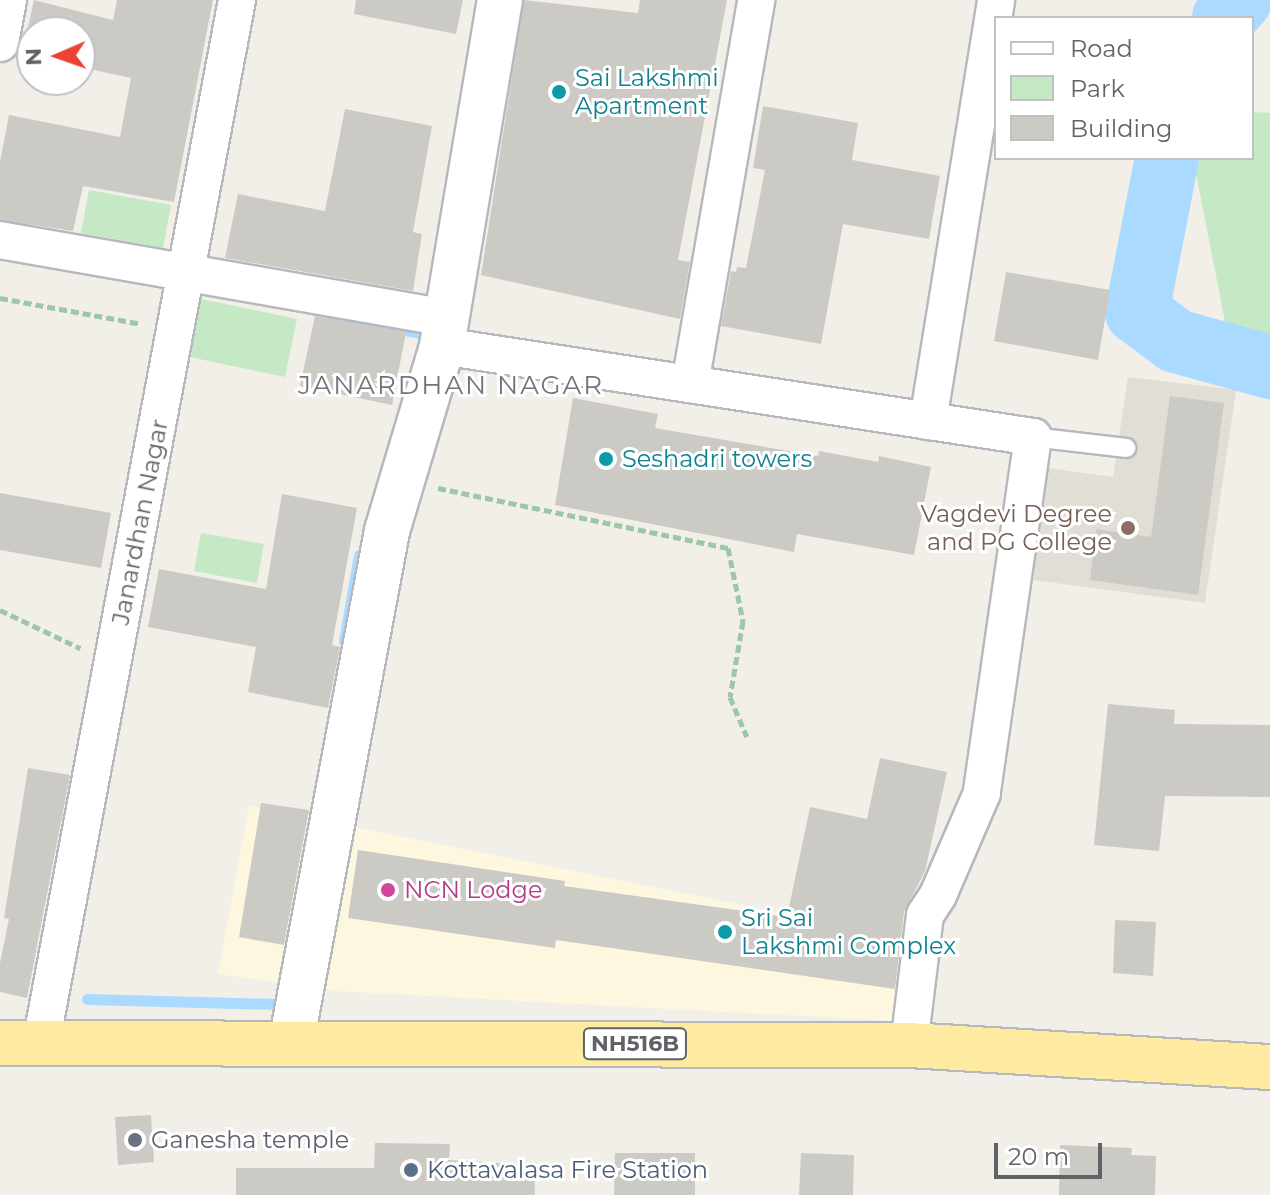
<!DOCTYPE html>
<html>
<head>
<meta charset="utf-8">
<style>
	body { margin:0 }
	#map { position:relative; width:1270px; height:1195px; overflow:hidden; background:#f1efe8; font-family:Montserrat,sans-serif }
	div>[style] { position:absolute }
	.commercial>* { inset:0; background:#fef7e0 }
	.education>* { inset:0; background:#e1ded6 }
	.green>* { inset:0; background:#c5e8c5 }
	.stream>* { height:11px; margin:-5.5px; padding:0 5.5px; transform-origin:5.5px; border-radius:5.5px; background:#aadaff }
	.river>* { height:64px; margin:-32px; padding:0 32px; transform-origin:32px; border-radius:32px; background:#aadaff }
	.building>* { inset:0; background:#cccac5 }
	.path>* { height:5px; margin-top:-2.5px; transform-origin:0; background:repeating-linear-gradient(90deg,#9cc7a9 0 8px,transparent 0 12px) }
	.roads { filter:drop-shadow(2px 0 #b5b8bc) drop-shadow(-2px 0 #b5b8bc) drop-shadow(0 2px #b5b8bc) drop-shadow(0 -2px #b5b8bc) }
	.service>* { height:18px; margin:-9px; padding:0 9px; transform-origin:9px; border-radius:9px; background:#fff }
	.minor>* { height:36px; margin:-18px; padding:0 18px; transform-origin:18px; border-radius:18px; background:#fff }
	.tertiary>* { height:44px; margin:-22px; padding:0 22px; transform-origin:22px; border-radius:22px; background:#fff }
	.trunk>* { height:44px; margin:-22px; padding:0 22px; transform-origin:22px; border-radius:22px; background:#feeaa1 }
	.dots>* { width:22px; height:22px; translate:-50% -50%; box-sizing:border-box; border:4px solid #fff; border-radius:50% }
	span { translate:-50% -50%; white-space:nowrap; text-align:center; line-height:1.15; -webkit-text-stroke:6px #fff; paint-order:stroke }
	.shield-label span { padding:2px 6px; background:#fff; border:2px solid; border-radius:6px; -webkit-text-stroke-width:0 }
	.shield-label { font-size:22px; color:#5f6368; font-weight:700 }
	.culture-label { font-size:24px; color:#0d838f }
	.left { translate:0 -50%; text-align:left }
	.education-label { font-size:24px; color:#785e54 }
	.right { translate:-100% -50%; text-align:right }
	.street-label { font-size:24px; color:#5f6368 }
	.hotel-label { font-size:24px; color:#b23c85 }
	.worship-label { font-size:24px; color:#5b616d }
	.service-label { font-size:24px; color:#4e5e75 }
	.neighbourhood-label { font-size:26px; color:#70757a; letter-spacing:2px }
	.legend { position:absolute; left:994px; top:16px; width:260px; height:144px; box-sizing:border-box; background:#fff; border:2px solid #bfc1c3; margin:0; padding:10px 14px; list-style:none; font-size:24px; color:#5f6368 }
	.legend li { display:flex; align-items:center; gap:16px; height:40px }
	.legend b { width:40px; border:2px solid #bfc1c3 }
	.north { position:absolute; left:16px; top:16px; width:80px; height:80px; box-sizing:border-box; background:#fff; border:2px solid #bfc1c3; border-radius:50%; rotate:268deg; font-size:22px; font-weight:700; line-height:32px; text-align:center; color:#5f6368 }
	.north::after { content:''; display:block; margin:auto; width:28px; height:36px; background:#ea4335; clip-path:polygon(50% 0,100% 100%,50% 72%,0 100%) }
	.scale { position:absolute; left:994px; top:1143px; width:108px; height:36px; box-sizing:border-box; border:4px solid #5f6368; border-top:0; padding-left:10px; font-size:24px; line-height:28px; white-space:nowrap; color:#5f6368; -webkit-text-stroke:6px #fff; paint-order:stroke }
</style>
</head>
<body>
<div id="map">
	<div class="commercial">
		<div style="clip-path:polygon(249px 806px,911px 939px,895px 1021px,337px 991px,218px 974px)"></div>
	</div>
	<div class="education">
		<div style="clip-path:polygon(1128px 377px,1236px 390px,1205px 603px,1033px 580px,1048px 468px,1113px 477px)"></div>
	</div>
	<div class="green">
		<div style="clip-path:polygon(1252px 112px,1270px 113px,1270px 387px,1237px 383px,1193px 158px,1252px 158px)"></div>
		<div style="clip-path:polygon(89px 190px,171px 205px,163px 248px,81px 233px)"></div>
		<div style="clip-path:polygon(201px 299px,297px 319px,285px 377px,190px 357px)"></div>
		<div style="clip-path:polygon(201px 533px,264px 544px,257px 583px,194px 571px)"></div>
	</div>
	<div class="stream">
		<div style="left:331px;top:316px;width:92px;rotate:10.7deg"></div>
		<div style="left:344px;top:641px;width:87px;rotate:-80.1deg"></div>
		<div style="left:87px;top:999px;width:193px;rotate:1.5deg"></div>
		<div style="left:280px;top:1004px;width:11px;rotate:-80deg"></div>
	</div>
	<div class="river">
		<div style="left:1224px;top:18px;width:24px;rotate:-48deg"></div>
		<div style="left:1167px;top:158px;width:157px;rotate:101deg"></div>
		<div style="left:1137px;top:312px;width:49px;rotate:36.6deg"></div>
		<div style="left:1176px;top:341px;width:98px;rotate:15.5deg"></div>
	</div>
	<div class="building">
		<div style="clip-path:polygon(34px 0,113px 20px,117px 0,213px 0,174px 202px,83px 186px,73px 231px,0 220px,0 162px,9px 115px,120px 137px,131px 78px,80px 67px,80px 32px,32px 32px,32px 56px,22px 54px)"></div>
		<div style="clip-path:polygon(356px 0,463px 0,456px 34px,354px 14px)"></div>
		<div style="clip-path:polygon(524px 0,638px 13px,640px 0,727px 0,678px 260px,690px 262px,680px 319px,481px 275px)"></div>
		<div style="clip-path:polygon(763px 106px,858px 123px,852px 160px,940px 176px,929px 239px,843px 224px,821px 344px,721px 326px,731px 271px,736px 272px,737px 267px,746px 268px,765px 170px,753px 168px)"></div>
		<div style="clip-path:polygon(345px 109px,432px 126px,413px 232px,422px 234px,413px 291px,225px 258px,238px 194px,325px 211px)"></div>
		<div style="clip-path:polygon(1006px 272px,1110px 290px,1098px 360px,994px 341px)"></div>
		<div style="clip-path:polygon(315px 316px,406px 332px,392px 405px,300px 386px)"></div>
		<div style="clip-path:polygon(1170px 396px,1224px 403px,1198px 595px,1090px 580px,1096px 529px,1151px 537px)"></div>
		<div style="clip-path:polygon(573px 398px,658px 414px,655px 428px,818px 456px,819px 451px,878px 462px,879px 456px,931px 467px,914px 555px,797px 534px,794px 552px,555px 505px)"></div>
		<div style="clip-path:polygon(0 493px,111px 513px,101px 568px,0 550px)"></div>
		<div style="clip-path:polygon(282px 494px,357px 508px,332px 645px,340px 647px,328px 708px,248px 692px,256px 647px,148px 627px,159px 569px,266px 589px)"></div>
		<div style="clip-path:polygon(1108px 704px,1175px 710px,1174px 724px,1270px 725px,1270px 797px,1165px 796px,1159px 851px,1094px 845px)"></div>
		<div style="clip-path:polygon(880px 758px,947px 772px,925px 871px,904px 912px,895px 989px,556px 940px,555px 948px,348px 918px,358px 850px,565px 881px,564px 886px,787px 917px,810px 807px,867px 819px)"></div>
		<div style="clip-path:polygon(28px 768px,70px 775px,27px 998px,0 992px,0 963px,9px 919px,4px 918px)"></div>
		<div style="clip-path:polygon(261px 803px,309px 810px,284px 945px,239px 937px)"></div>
		<div style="clip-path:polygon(1115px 920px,1156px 922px,1153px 976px,1113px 973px)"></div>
		<div style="clip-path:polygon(151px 1115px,154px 1162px,118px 1165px,115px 1117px)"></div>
		<div style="clip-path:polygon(375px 1143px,450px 1144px,449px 1160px,534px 1165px,535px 1195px,236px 1195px,236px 1168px,374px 1168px)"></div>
		<div style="clip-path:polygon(1060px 1145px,1132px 1148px,1131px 1155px,1156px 1156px,1155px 1195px,1059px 1195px)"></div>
		<div style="clip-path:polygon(615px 1153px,695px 1153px,695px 1195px,614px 1195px)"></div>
		<div style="clip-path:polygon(801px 1153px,854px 1155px,853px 1195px,799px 1195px)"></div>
	</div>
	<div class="path">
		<div style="left:0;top:298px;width:143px;rotate:10.4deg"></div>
		<div style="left:438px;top:488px;width:296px;rotate:11.7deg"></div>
		<div style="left:728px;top:548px;width:75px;rotate:78.4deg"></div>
		<div style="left:743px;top:621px;width:77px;rotate:99.7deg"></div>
		<div style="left:730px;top:697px;width:43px;rotate:67deg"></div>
		<div style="left:0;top:610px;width:89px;rotate:25.4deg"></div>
	</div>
	<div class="roads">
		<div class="service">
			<div style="left:1033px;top:437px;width:94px;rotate:6.7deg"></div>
		</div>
		<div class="minor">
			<div style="left:0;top:43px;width:44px;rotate:-79.5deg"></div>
			<div style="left:0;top:240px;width:454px;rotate:9.9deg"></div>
			<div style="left:442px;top:346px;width:598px;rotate:8.75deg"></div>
			<div style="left:1033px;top:437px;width:360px;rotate:98.2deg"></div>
			<div style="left:982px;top:793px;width:111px;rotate:113.3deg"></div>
			<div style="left:938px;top:895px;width:24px;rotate:123deg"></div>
			<div style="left:925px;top:915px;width:131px;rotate:97deg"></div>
			<div style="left:690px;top:384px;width:390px;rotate:-80.2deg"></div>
			<div style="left:928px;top:421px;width:426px;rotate:-80.8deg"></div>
			<div style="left:41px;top:1043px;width:1061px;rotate:-79.36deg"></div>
		</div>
		<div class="tertiary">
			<div style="left:291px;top:1043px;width:521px;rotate:-79.38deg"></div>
			<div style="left:387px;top:531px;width:193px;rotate:-73.4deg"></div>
			<div style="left:442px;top:346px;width:351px;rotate:-80.5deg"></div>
		</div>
		<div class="trunk">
			<div style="left:0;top:1043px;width:909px;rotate:0.13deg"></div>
			<div style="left:909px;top:1045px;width:362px;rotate:3.5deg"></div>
		</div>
	</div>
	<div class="dots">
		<div style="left:559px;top:92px;background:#0f9aa8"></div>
		<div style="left:606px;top:459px;background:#0f9aa8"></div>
		<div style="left:1128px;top:528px;background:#8d6e63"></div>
		<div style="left:388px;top:890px;background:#d1479c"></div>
		<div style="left:725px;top:932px;background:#0f9aa8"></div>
		<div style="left:135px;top:1140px;background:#6b7280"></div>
		<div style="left:411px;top:1170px;background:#5c6f8a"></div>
	</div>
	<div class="shield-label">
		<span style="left:635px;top:1044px">NH516B</span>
	</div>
	<div class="culture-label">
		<span class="left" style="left:575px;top:92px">Sai Lakshmi<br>Apartment</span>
		<span class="left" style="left:622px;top:459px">Seshadri towers</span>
		<span class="left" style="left:741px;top:932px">Sri Sai<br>Lakshmi Complex</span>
	</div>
	<div class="education-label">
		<span class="right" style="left:1112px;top:528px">Vagdevi Degree<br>and PG College</span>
	</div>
	<div class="street-label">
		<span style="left:140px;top:522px;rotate:-79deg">Janardhan Nagar</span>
	</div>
	<div class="hotel-label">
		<span class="left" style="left:404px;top:890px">NCN Lodge</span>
	</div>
	<div class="worship-label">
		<span class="left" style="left:151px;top:1140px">Ganesha temple</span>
	</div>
	<div class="service-label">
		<span class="left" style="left:427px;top:1170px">Kottavalasa Fire Station</span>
	</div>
	<div class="neighbourhood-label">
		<span style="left:451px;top:386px">JANARDHAN NAGAR</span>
	</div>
	<ul class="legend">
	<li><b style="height:10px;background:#fff"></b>Road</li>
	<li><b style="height:22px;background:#c5e8c5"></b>Park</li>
	<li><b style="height:22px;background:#cccac5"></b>Building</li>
	</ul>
	<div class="north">N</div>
	<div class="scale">20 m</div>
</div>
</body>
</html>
